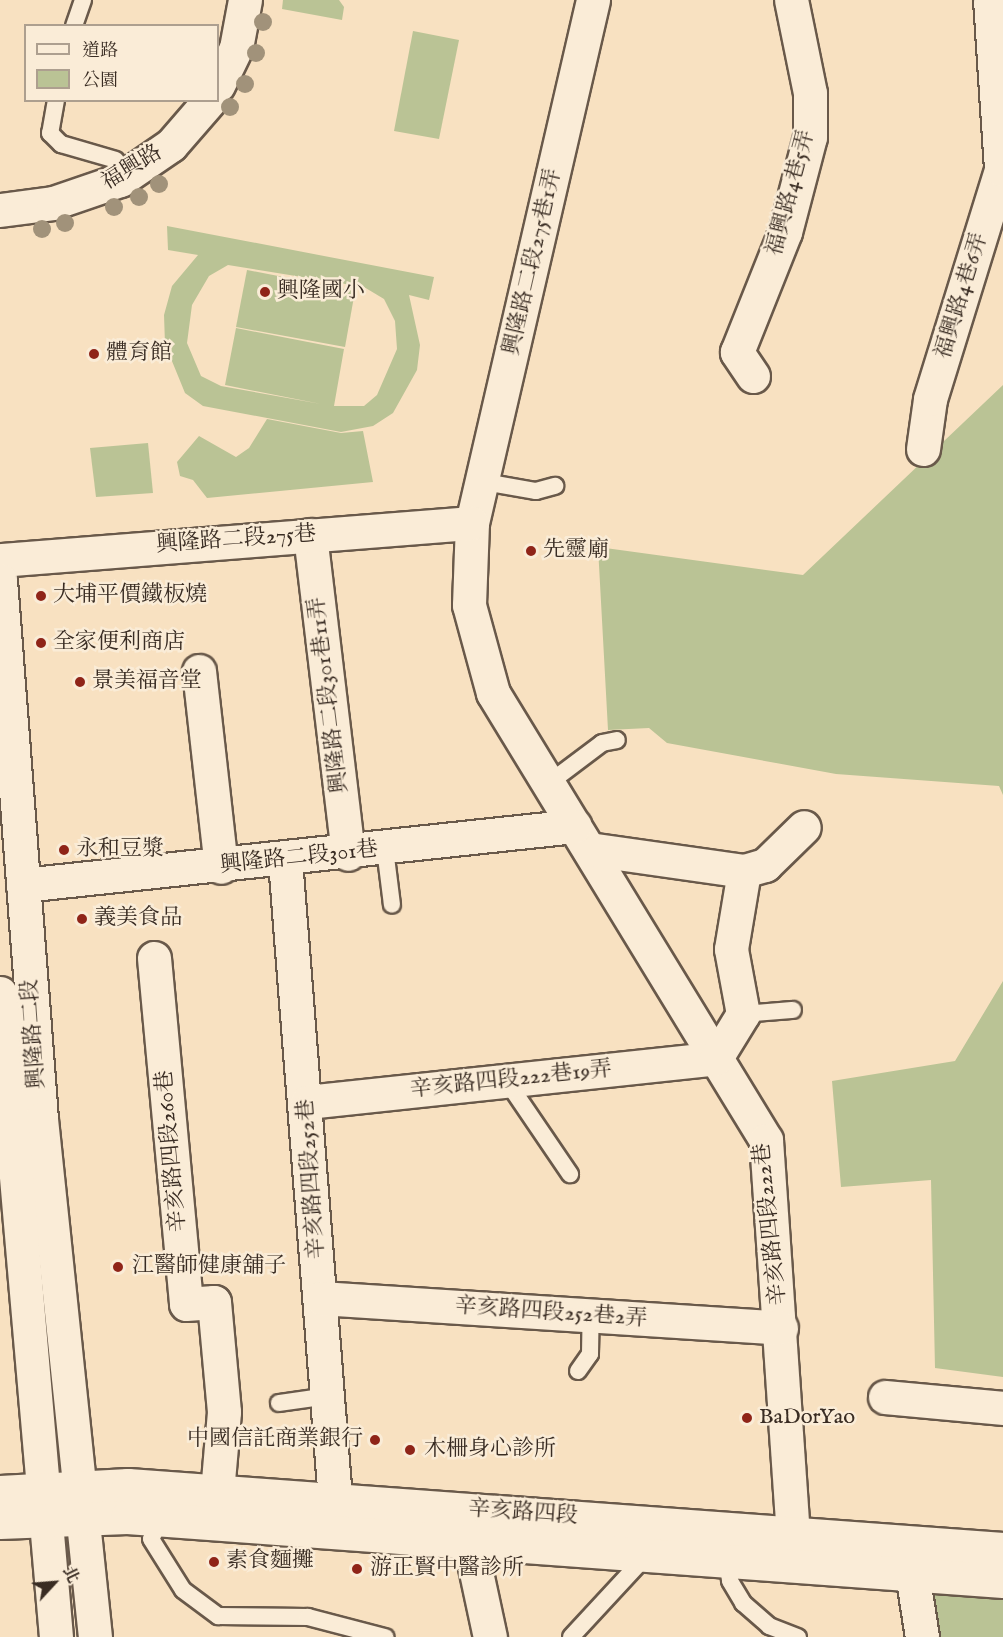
<!DOCTYPE html>
<html>
<head>
<meta charset="utf-8">
<style>
	body { margin:0 }
	#map { position:relative; width:1003px; height:1637px; overflow:hidden; background:#f8e1c1; font-family:"IM FELL English","Noto Serif TC",serif }
	div>[style] { position:absolute }
	.green>* { inset:0; background:#bac395 }
	.roads { filter:drop-shadow(2px 0 #69594a) drop-shadow(-2px 0 #69594a) drop-shadow(0 2px #69594a) drop-shadow(0 -2px #69594a) }
	.lane>* { height:16px; margin:-8px; padding:0 8px; transform-origin:8px; border-radius:8px; background:#faecd7 }
	.street>* { height:33px; margin:-16.5px; padding:0 16.5px; transform-origin:16.5px; border-radius:16.5px; background:#faecd7 }
	.secondary>* { height:33px; margin:-16.5px; padding:0 16.5px; transform-origin:16.5px; border-radius:16.5px; background:#faecd7 }
	.trees>* { width:18px; height:18px; margin:-9px; border-radius:50%; background:#a1927a }
	.dots>* { width:16px; height:16px; translate:-50% -50%; box-sizing:border-box; border:3px solid #faecd7; border-radius:50% }
	span { translate:-50% -50%; white-space:nowrap; text-align:center; line-height:1.15; -webkit-text-stroke:5px #faecd7; paint-order:stroke }
	.street-label { font-size:22px; color:#392c23 }
	.poi-label { font-size:22px; color:#392c23 }
	.left { translate:0 -50%; text-align:left }
	.right { translate:-100% -50%; text-align:right }
	.legend { position:absolute; left:24px; top:24px; width:195px; height:78px; box-sizing:border-box; background:#faecd7; border:2px solid #ad9f8f; margin:0; padding:8px 10px; list-style:none; font-size:18px; color:#392c23 }
	.legend li { display:flex; align-items:center; gap:12px; height:30px }
	.legend b { width:30px; border:2px solid #ad9f8f }
	.north { position:absolute; left:24px; top:1553px; width:60px; height:60px; -webkit-text-stroke:4px #faecd7; paint-order:stroke; rotate:64deg; font-size:16px; font-weight:700; line-height:24px; text-align:center; color:#392c23 }
	.north::after { content:''; display:block; margin:auto; width:21px; height:27px; background:#392c23; clip-path:polygon(50% 0,100% 100%,50% 72%,0 100%) }
</style>
</head>
<body>
<div id="map">
	<div class="green">
		<div style="clip-path:polygon(283px 0,339px 0,344px 7px,342px 20px,282px 9px)"></div>
		<div style="clip-path:polygon(413px 31px,459px 40px,439px 139px,394px 131px)"></div>
		<div style="clip-path:polygon(evenodd,167px 226px,434px 277px,429px 300px,409px 295px,420px 345px,417px 370px,393px 413px,373px 426px,341px 432px,203px 406px,185px 393px,165px 344px,164px 315px,172px 286px,198px 255px,168px 250px,167px 226px,228px 265px,364px 287px,384px 299px,395px 321px,397px 349px,377px 395px,364px 406px,334px 406px,344px 349px,236px 328px,225px 385px,321px 404px,221px 386px,201px 376px,187px 343px,192px 305px,209px 276px,228px 265px)"></div>
		<div style="clip-path:polygon(247px 270px,355px 291px,345px 347px,236px 327px)"></div>
		<div style="clip-path:polygon(1003px 385px,1003px 795px,999px 786px,836px 774px,667px 743px,649px 728px,608px 730px,598px 547px,803px 575px)"></div>
		<div style="clip-path:polygon(267px 419px,341px 433px,363px 431px,373px 482px,207px 498px,193px 480px,180px 476px,177px 462px,199px 436px,236px 457px,249px 448px)"></div>
		<div style="clip-path:polygon(148px 443px,153px 493px,96px 497px,90px 448px)"></div>
		<div style="clip-path:polygon(1003px 981px,1003px 1377px,935px 1368px,931px 1180px,841px 1187px,832px 1081px,955px 1061px)"></div>
		<div style="clip-path:polygon(940px 1590px,1003px 1596px,1003px 1637px,937px 1637px,929px 1599px)"></div>
	</div>
	<div class="roads">
		<div class="lane">
			<div style="left:74px;top:26px;width:28px;rotate:-71deg"></div>
			<div style="left:56px;top:100px;width:34px;rotate:100deg"></div>
			<div style="left:50px;top:133px;width:16px;rotate:45deg"></div>
			<div style="left:61px;top:144px;width:57px;rotate:16.2deg"></div>
			<div style="left:484px;top:482px;width:53px;rotate:9.8deg"></div>
			<div style="left:536px;top:491px;width:20px;rotate:-15deg"></div>
			<div style="left:549px;top:783px;width:66px;rotate:-37deg"></div>
			<div style="left:602px;top:743px;width:15px;rotate:-11deg"></div>
			<div style="left:385px;top:849px;width:56px;rotate:82.9deg"></div>
			<div style="left:743px;top:1014px;width:50px;rotate:-4.6deg"></div>
			<div style="left:506px;top:1080px;width:114px;rotate:55.8deg"></div>
			<div style="left:578px;top:1371px;width:21px;rotate:-55deg"></div>
			<div style="left:590px;top:1354px;width:39px;rotate:-89deg"></div>
			<div style="left:279px;top:1403px;width:49px;rotate:-8.1deg"></div>
			<div style="left:161px;top:1520px;width:21px;rotate:118deg"></div>
			<div style="left:151px;top:1539px;width:60px;rotate:57.9deg"></div>
			<div style="left:183px;top:1590px;width:44px;rotate:36.6deg"></div>
			<div style="left:218px;top:1616px;width:90px;rotate:0.6deg"></div>
			<div style="left:308px;top:1617px;width:80px;rotate:14.6deg"></div>
			<div style="left:727px;top:1561px;width:20px;rotate:81deg"></div>
			<div style="left:730px;top:1581px;width:26px;rotate:59deg"></div>
			<div style="left:743px;top:1603px;width:35px;rotate:41deg"></div>
			<div style="left:769px;top:1626px;width:31px;rotate:21deg"></div>
			<div style="left:571px;top:1637px;width:110px;rotate:-47.2deg"></div>
		</div>
		<div class="street">
			<div style="left:593px;top:0;width:537px;rotate:103.03deg"></div>
			<div style="left:472px;top:523px;width:82px;rotate:92.1deg"></div>
			<div style="left:469px;top:605px;width:91px;rotate:74.7deg"></div>
			<div style="left:493px;top:693px;width:524px;rotate:58.59deg"></div>
			<div style="left:766px;top:1140px;width:423px;rotate:86.1deg"></div>
			<div style="left:218px;top:85px;width:41px;rotate:-64.1deg"></div>
			<div style="left:236px;top:48px;width:49px;rotate:-79.4deg"></div>
			<div style="left:0;top:210px;width:53px;rotate:-7.5deg"></div>
			<div style="left:53px;top:203px;width:71px;rotate:-18.9deg"></div>
			<div style="left:120px;top:180px;width:62px;rotate:-34.5deg"></div>
			<div style="left:171px;top:145px;width:60px;rotate:-49.1deg"></div>
			<div style="left:753px;top:376px;width:29px;rotate:-124deg"></div>
			<div style="left:737px;top:352px;width:129px;rotate:-68.2deg"></div>
			<div style="left:785px;top:232px;width:98px;rotate:-75.3deg"></div>
			<div style="left:810px;top:137px;width:44px;rotate:-90deg"></div>
			<div style="left:810px;top:93px;width:95px;rotate:-101.5deg"></div>
			<div style="left:923px;top:449px;width:50px;rotate:-82deg"></div>
			<div style="left:930px;top:399px;width:241px;rotate:-72.8deg"></div>
			<div style="left:1001px;top:169px;width:169px;rotate:-93.7deg"></div>
			<div style="left:310px;top:535px;width:321px;rotate:83.2deg"></div>
			<div style="left:0;top:560px;width:473px;rotate:-4.5deg"></div>
			<div style="left:199px;top:671px;width:197px;rotate:83.6deg"></div>
			<div style="left:589px;top:849px;width:157px;rotate:8.1deg"></div>
			<div style="left:285px;top:860px;width:641px;rotate:85.53deg"></div>
			<div style="left:23px;top:885px;width:555px;rotate:-6.1deg"></div>
			<div style="left:154px;top:958px;width:347px;rotate:84.7deg"></div>
			<div style="left:186px;top:1304px;width:28px;rotate:-4deg"></div>
			<div style="left:214px;top:1302px;width:110px;rotate:84.8deg"></div>
			<div style="left:224px;top:1412px;width:80px;rotate:95deg"></div>
			<div style="left:307px;top:1102px;width:411px;rotate:-6.1deg"></div>
			<div style="left:716px;top:1058px;width:52px;rotate:-58.5deg"></div>
			<div style="left:743px;top:1014px;width:66px;rotate:-100.5deg"></div>
			<div style="left:731px;top:949px;width:79px;rotate:-80.5deg"></div>
			<div style="left:744px;top:871px;width:22px;rotate:-16deg"></div>
			<div style="left:765px;top:865px;width:54px;rotate:-44.3deg"></div>
			<div style="left:321px;top:1298px;width:461px;rotate:3.7deg"></div>
			<div style="left:885px;top:1397px;width:119px;rotate:5.3deg"></div>
			<div style="left:470px;top:1544px;width:95px;rotate:77.9deg"></div>
			<div style="left:912px;top:1573px;width:65px;rotate:81.1deg"></div>
		</div>
		<div class="secondary">
			<div style="left:0;top:580px;width:541px;rotate:85.65deg"></div>
			<div style="left:41px;top:1119px;width:521px;rotate:84.05deg"></div>
			<div style="left:0;top:993px;width:646px;rotate:85.03deg"></div>
			<div style="left:0;top:1492px;width:128px;rotate:-3.1deg"></div>
			<div style="left:128px;top:1485px;width:877px;rotate:4.18deg"></div>
			<div style="left:0;top:1522px;width:127px;rotate:-2.3deg"></div>
			<div style="left:127px;top:1517px;width:878px;rotate:4.18deg"></div>
		</div>
	</div>
	<div class="trees">
		<div style="left:263px;top:22px"></div>
		<div style="left:256px;top:53px"></div>
		<div style="left:245px;top:84px"></div>
		<div style="left:230px;top:107px"></div>
		<div style="left:159px;top:184px"></div>
		<div style="left:139px;top:197px"></div>
		<div style="left:114px;top:207px"></div>
		<div style="left:65px;top:223px"></div>
		<div style="left:42px;top:229px"></div>
	</div>
	<div class="dots">
		<div style="left:265px;top:292px;background:#8f2418"></div>
		<div style="left:94px;top:354px;background:#8f2418"></div>
		<div style="left:531px;top:551px;background:#8f2418"></div>
		<div style="left:41px;top:596px;background:#8f2418"></div>
		<div style="left:41px;top:643px;background:#8f2418"></div>
		<div style="left:80px;top:682px;background:#8f2418"></div>
		<div style="left:64px;top:850px;background:#8f2418"></div>
		<div style="left:82px;top:919px;background:#8f2418"></div>
		<div style="left:118px;top:1267px;background:#8f2418"></div>
		<div style="left:747px;top:1418px;background:#8f2418"></div>
		<div style="left:375px;top:1440px;background:#8f2418"></div>
		<div style="left:410px;top:1450px;background:#8f2418"></div>
		<div style="left:214px;top:1562px;background:#8f2418"></div>
		<div style="left:357px;top:1569px;background:#8f2418"></div>
	</div>
	<div class="street-label">
		<span style="left:132px;top:168px;rotate:-31deg">福興路</span>
		<span style="left:791px;top:193px;rotate:-75deg">福興路4巷5弄</span>
		<span style="left:533px;top:262px;rotate:-77deg">興隆路二段275巷1弄</span>
		<span style="left:962px;top:296px;rotate:-73deg">福興路4巷6弄</span>
		<span style="left:236px;top:540px;rotate:-4deg">興隆路二段275巷</span>
		<span style="left:329px;top:695px;rotate:-97deg">興隆路二段301巷11弄</span>
		<span style="left:299px;top:858px;rotate:-6deg">興隆路二段301巷</span>
		<span style="left:34px;top:1034px;rotate:-94deg">興隆路二段</span>
		<span style="left:511px;top:1080px;rotate:-6deg">辛亥路四段222巷19弄</span>
		<span style="left:172px;top:1151px;rotate:-95deg">辛亥路四段260巷</span>
		<span style="left:312px;top:1179px;rotate:-94deg">辛亥路四段252巷</span>
		<span style="left:771px;top:1224px;rotate:-96deg">辛亥路四段222巷</span>
		<span style="left:551px;top:1313px;rotate:4deg">辛亥路四段252巷2弄</span>
		<span style="left:523px;top:1513px;rotate:4deg">辛亥路四段</span>
	</div>
	<div class="poi-label">
		<span class="left" style="left:277px;top:292px">興隆國小</span>
		<span class="left" style="left:106px;top:354px">體育館</span>
		<span class="left" style="left:543px;top:551px">先靈廟</span>
		<span class="left" style="left:53px;top:596px">大埔平價鐵板燒</span>
		<span class="left" style="left:53px;top:643px">全家便利商店</span>
		<span class="left" style="left:92px;top:682px">景美福音堂</span>
		<span class="left" style="left:76px;top:850px">永和豆漿</span>
		<span class="left" style="left:94px;top:919px">義美食品</span>
		<span class="left" style="left:132px;top:1267px">江醫師健康舖子</span>
		<span class="left" style="left:759px;top:1418px">BaDorYao</span>
		<span class="right" style="left:363px;top:1440px">中國信託商業銀行</span>
		<span class="left" style="left:424px;top:1450px">木柵身心診所</span>
		<span class="left" style="left:226px;top:1562px">素食麵攤</span>
		<span class="left" style="left:370px;top:1569px">游正賢中醫診所</span>
	</div>
	<ul class="legend">
	<li><b style="height:8px;background:#faecd7"></b>道路</li>
	<li><b style="height:16px;background:#bac395"></b>公園</li>
	</ul>
	<div class="north">北</div>
</div>
</body>
</html>
